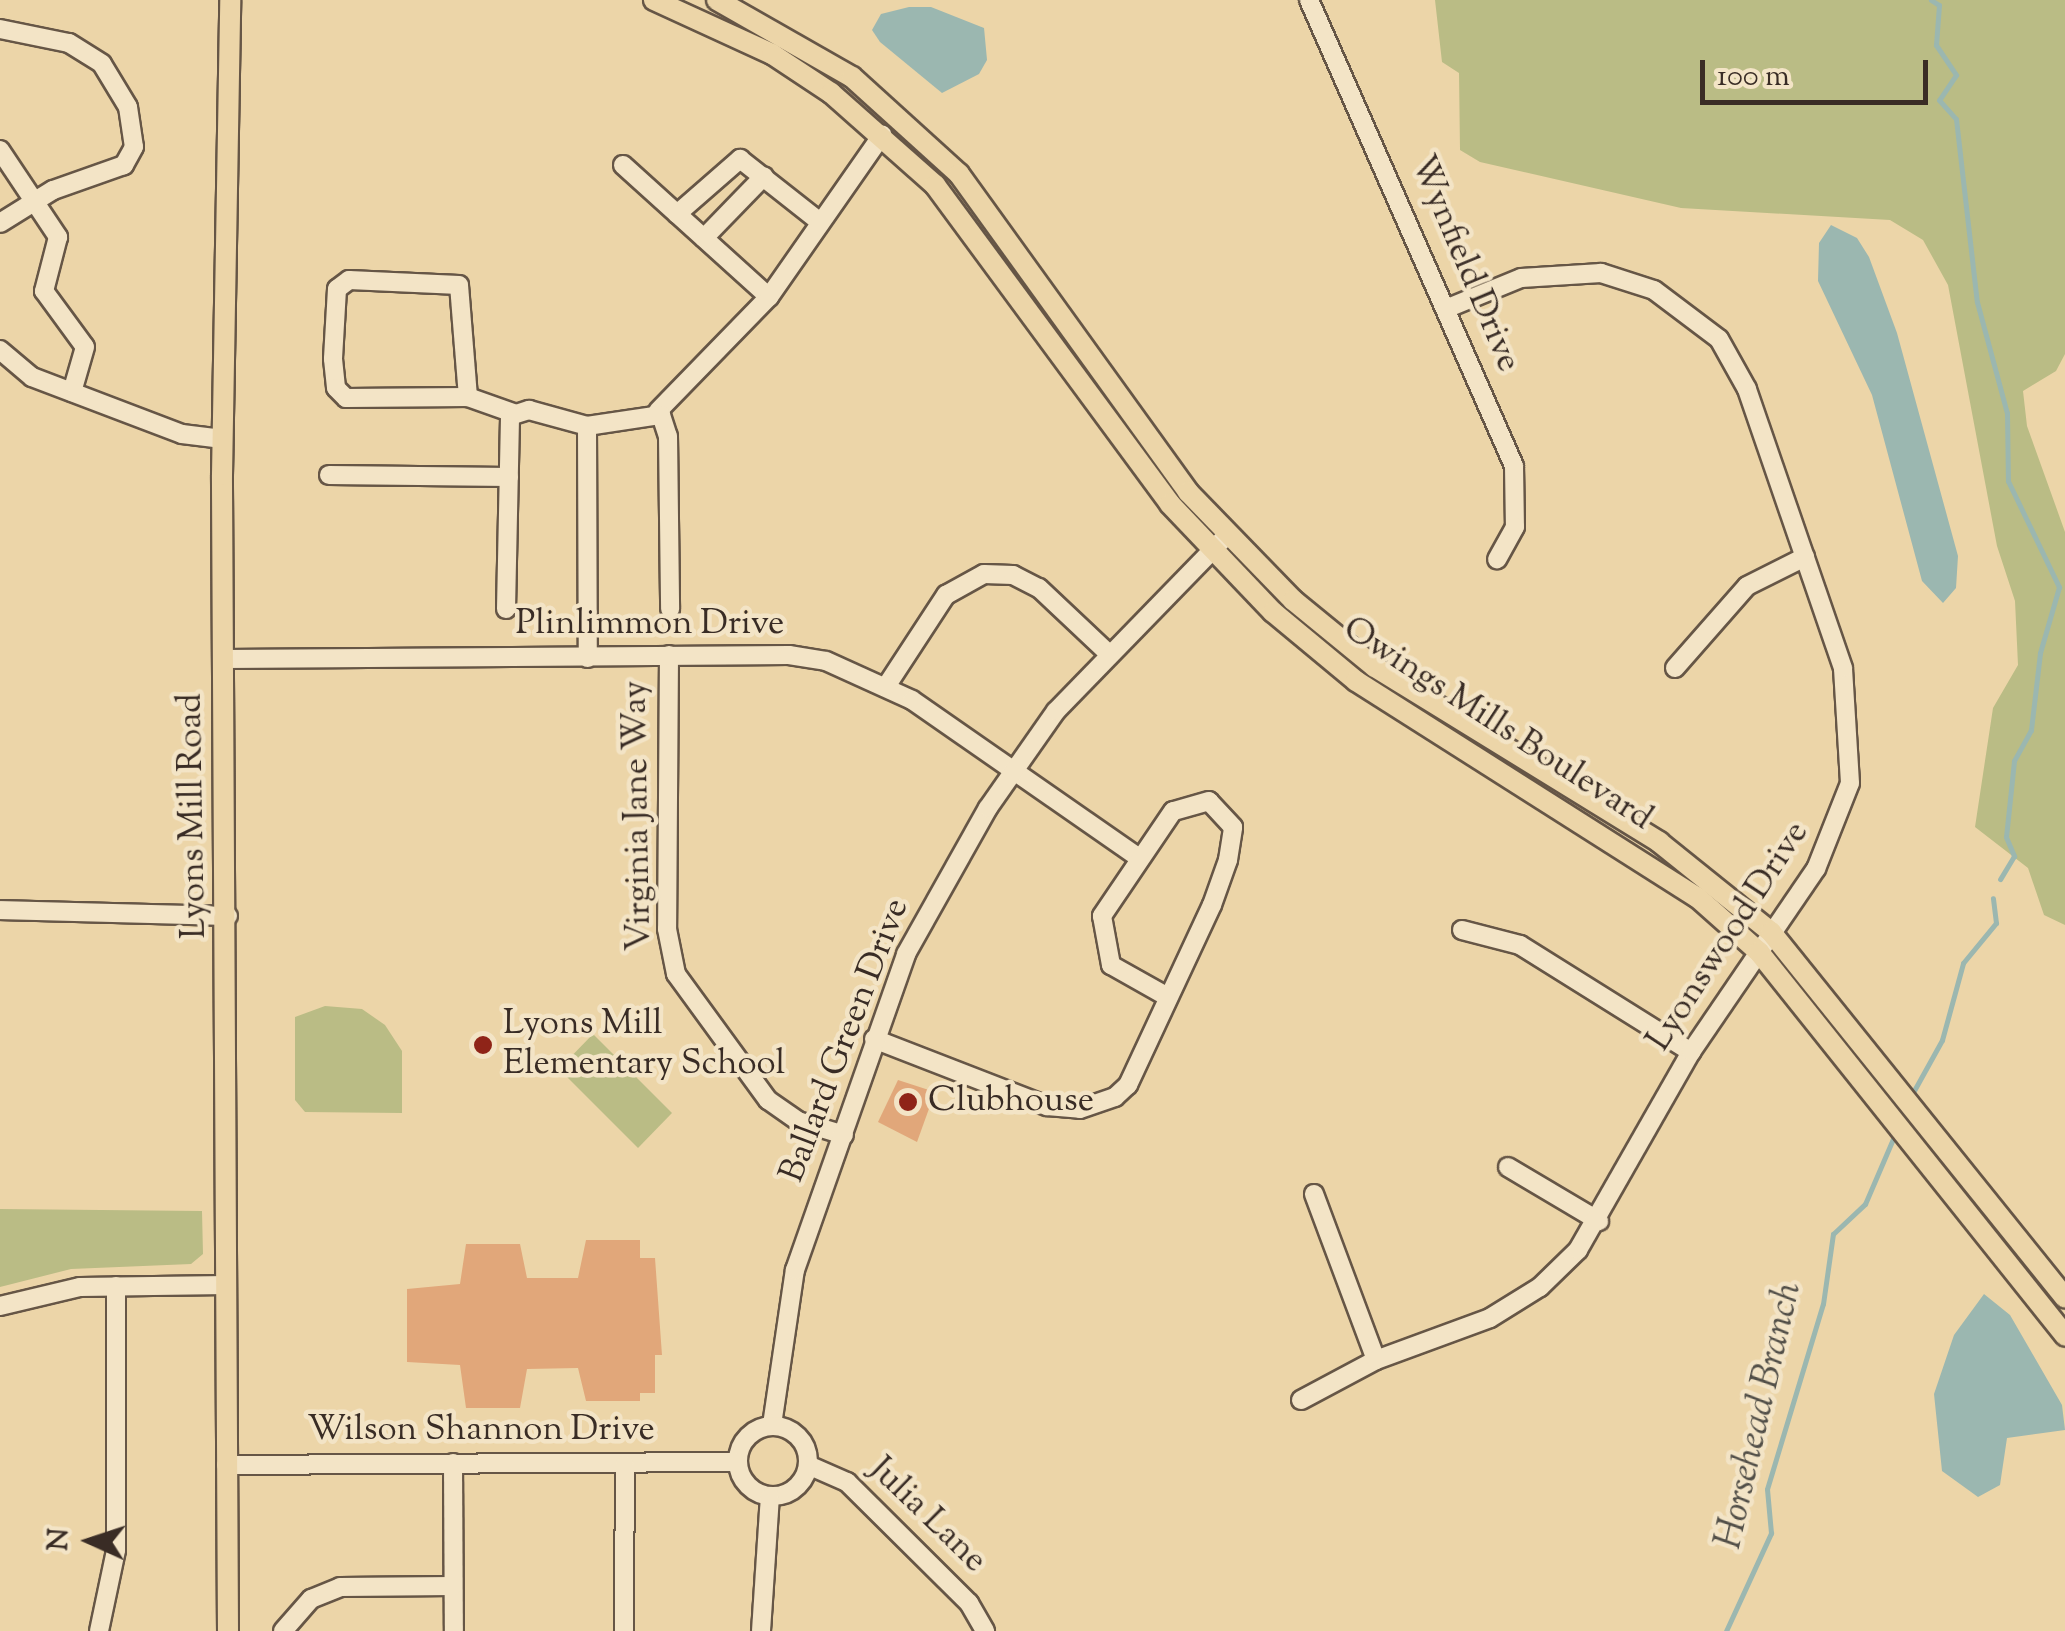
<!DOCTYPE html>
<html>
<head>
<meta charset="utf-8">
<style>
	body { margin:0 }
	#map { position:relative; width:2065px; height:1631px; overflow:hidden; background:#ecd5a8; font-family:"Sorts Mill Goudy",serif }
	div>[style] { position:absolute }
	.green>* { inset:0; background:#babc85 }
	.water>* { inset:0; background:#9bb7b0 }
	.stream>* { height:5px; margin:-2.5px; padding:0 2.5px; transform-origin:2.5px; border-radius:2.5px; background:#9bb7b0 }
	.building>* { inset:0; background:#e1a77a }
	.roads { filter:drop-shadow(2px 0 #665646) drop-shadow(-2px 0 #665646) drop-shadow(0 2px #665646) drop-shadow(0 -2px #665646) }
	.minor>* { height:18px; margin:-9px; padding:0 9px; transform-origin:9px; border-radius:9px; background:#f3e4c6 }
	.minor>.ring { margin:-9px; padding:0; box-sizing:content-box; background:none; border:18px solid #f3e4c6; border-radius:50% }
	.major>* { height:20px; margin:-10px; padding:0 10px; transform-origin:10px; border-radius:10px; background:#ecd5a8 }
	.dots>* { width:28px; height:28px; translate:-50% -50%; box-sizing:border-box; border:5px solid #f3e4c6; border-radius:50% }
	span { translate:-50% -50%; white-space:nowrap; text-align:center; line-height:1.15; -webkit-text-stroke:9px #f3e4c6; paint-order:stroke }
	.street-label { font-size:35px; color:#392c25 }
	.poi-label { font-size:35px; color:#392c25 }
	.left { translate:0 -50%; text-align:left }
	.water-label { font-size:38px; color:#524f48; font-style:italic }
	.north { position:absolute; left:40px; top:1491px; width:100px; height:100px; -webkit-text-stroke:8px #f3e4c6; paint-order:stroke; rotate:273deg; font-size:28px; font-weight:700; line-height:40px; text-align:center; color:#392c25 }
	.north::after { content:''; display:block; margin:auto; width:35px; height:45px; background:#392c25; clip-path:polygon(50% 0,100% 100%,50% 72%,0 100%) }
	.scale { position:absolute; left:1700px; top:60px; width:228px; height:45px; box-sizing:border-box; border:5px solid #392c25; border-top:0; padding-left:12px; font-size:30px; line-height:35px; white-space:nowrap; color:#392c25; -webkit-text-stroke:8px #f3e4c6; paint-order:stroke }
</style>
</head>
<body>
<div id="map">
	<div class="green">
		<div style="clip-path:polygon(1435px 0,2065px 0,2065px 354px,2056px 371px,2023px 391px,2027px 426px,2065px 532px,2065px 925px,2044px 915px,2028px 868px,1975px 827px,1993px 708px,2018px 665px,2015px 601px,1997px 546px,1948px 285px,1923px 240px,1890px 220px,1681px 208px,1480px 162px,1460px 150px,1459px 73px,1442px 62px)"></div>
		<div style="clip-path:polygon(325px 1006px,362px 1009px,385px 1025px,402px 1051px,402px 1113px,305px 1112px,295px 1100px,295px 1017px)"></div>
		<div style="clip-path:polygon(593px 1034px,672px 1113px,638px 1148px,559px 1069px)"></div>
		<div style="clip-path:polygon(0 1209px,202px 1211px,203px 1254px,191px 1264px,71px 1269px,0 1287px)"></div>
	</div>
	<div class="water">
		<div style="clip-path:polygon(909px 7px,931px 7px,984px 28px,987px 60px,979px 74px,942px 93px,880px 42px,872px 30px,881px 14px)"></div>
		<div style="clip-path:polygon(1831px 225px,1857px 238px,1869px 257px,1897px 333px,1958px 556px,1956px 588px,1943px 603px,1922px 581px,1872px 395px,1818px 281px,1819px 243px)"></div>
		<div style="clip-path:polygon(1984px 1294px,2010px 1315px,2062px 1405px,2065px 1430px,2007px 1438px,2000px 1485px,1978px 1497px,1942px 1471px,1934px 1394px,1954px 1335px)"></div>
	</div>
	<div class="stream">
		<div style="left:1931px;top:0;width:9px;rotate:32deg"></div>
		<div style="left:1939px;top:5px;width:40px;rotate:94.3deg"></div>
		<div style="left:1936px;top:45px;width:36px;rotate:56deg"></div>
		<div style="left:1956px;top:75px;width:30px;rotate:124deg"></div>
		<div style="left:1939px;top:100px;width:25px;rotate:48deg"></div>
		<div style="left:1956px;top:119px;width:184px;rotate:83.5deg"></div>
		<div style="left:1977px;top:302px;width:115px;rotate:74.9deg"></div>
		<div style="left:2007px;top:413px;width:68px;rotate:89.2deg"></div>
		<div style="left:2008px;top:481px;width:118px;rotate:64.3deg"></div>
		<div style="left:2059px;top:587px;width:69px;rotate:106.1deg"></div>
		<div style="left:2040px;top:653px;width:78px;rotate:96.7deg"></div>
		<div style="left:2031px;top:730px;width:35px;rotate:119deg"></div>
		<div style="left:2014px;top:761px;width:76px;rotate:96deg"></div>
		<div style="left:2006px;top:837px;width:21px;rotate:67deg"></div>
		<div style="left:2014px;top:856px;width:27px;rotate:121deg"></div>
		<div style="left:1911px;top:1096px;width:64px;rotate:-61deg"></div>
		<div style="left:1942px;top:1040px;width:80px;rotate:-74.7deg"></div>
		<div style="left:1963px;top:963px;width:52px;rotate:-50.5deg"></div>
		<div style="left:1996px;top:923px;width:25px;rotate:-97deg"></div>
		<div style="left:1726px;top:1631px;width:108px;rotate:-65.3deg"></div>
		<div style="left:1771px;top:1533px;width:44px;rotate:-95.2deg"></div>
		<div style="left:1767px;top:1489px;width:193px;rotate:-73.2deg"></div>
		<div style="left:1823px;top:1304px;width:71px;rotate:-81.9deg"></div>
		<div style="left:1833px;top:1234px;width:44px;rotate:-43.2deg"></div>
		<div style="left:1865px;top:1204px;width:76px;rotate:-66.8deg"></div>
	</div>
	<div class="building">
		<div style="clip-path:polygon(898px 1080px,935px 1092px,917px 1142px,878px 1122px)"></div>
		<div style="clip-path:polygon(586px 1240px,640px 1240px,640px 1258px,655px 1258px,662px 1355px,655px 1355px,655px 1393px,640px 1393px,640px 1401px,586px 1401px,578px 1368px,527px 1369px,520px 1408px,466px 1408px,460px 1365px,407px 1362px,407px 1289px,460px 1284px,466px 1244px,520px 1244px,527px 1278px,578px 1278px)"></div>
	</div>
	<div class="roads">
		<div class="minor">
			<div style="left:1309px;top:0;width:509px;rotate:66.25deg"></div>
			<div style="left:1514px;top:466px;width:61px;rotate:89.1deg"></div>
			<div style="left:1515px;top:527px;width:37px;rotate:119deg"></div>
			<div style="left:0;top:29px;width:70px;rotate:11.5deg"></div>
			<div style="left:69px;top:43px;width:39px;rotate:32deg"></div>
			<div style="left:102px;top:64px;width:50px;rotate:58.8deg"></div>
			<div style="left:128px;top:107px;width:40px;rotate:81.5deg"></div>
			<div style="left:134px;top:147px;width:21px;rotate:119deg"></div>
			<div style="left:124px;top:165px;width:75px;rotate:160.6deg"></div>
			<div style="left:53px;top:190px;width:62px;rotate:148.1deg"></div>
			<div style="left:0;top:150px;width:105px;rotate:56.3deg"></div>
			<div style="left:58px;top:237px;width:56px;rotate:104.5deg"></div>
			<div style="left:44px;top:291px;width:69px;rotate:53.8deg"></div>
			<div style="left:85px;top:347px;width:47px;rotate:106.1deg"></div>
			<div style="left:623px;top:165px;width:197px;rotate:42.1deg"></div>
			<div style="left:677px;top:214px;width:84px;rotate:-41.1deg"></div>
			<div style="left:740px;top:159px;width:102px;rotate:38.2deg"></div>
			<div style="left:704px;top:238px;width:86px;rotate:-45.9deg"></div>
			<div style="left:0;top:350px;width:42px;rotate:40.2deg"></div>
			<div style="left:32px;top:377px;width:160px;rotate:20.8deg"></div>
			<div style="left:182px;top:434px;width:41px;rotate:7deg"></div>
			<div style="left:468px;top:397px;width:112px;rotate:-94.6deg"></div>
			<div style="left:459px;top:285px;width:110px;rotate:-177.4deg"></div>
			<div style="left:349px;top:280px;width:15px;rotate:143deg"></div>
			<div style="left:337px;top:289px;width:70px;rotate:93.3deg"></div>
			<div style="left:333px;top:359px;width:29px;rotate:84deg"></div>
			<div style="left:336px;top:388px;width:14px;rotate:45deg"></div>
			<div style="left:346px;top:398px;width:122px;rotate:-0.5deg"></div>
			<div style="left:468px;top:397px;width:48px;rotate:19.6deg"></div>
			<div style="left:658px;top:411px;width:159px;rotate:-45.8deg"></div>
			<div style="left:769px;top:297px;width:198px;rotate:-55.1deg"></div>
			<div style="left:587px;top:426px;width:75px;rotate:-8.5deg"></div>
			<div style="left:661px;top:415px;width:22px;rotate:72deg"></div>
			<div style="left:668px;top:436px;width:173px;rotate:89.3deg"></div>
			<div style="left:329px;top:475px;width:180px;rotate:0.6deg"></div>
			<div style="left:506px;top:609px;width:193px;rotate:-88.8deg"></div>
			<div style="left:510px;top:416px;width:20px;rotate:-18deg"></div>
			<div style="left:529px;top:410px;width:60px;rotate:15.4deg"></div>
			<div style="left:587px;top:426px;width:232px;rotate:89.8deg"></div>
			<div style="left:669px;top:655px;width:274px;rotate:90.4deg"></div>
			<div style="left:667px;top:929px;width:46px;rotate:78.7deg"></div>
			<div style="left:676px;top:974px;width:156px;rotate:53.9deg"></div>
			<div style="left:768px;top:1100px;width:37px;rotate:35deg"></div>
			<div style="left:798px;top:1121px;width:48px;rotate:16.9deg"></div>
			<div style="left:225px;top:659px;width:564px;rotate:-0.41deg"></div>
			<div style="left:789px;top:655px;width:37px;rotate:9deg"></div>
			<div style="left:826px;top:661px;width:94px;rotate:24.4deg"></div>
			<div style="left:912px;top:700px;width:275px;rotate:34.8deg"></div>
			<div style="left:1675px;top:668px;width:109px;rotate:-48.7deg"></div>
			<div style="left:1747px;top:586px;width:65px;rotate:-26.6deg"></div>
			<div style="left:887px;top:685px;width:108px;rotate:-56.8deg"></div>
			<div style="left:946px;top:595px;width:43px;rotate:-28.9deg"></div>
			<div style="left:984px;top:574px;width:29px;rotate:2deg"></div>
			<div style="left:1013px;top:575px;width:29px;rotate:27deg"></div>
			<div style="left:1039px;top:588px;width:93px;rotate:43.3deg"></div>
			<div style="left:0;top:910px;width:228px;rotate:1.5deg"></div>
			<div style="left:1462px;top:930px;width:60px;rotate:14.5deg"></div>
			<div style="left:1520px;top:945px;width:202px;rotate:32deg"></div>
			<div style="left:874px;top:1039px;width:186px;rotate:21.2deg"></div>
			<div style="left:1047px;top:1106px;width:33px;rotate:5deg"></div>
			<div style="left:1080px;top:1109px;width:37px;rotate:-19deg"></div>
			<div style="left:1115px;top:1097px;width:18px;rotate:-43deg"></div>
			<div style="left:1128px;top:1085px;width:199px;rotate:-65deg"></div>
			<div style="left:1212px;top:905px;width:48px;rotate:-70.4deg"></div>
			<div style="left:1228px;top:860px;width:33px;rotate:-81deg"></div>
			<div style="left:1233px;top:827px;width:35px;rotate:-133deg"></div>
			<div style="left:1209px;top:801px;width:37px;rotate:164deg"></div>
			<div style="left:1173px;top:811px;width:127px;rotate:124.1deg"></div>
			<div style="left:1102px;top:916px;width:50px;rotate:79.6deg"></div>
			<div style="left:1111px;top:965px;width:65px;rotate:29.3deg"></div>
			<div style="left:1508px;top:1167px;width:106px;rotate:30.7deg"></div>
			<div style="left:1314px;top:1194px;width:177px;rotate:69.5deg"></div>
			<div style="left:0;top:1306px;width:82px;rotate:-13.4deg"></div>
			<div style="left:80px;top:1287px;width:147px;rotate:-0.8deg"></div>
			<div style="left:1301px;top:1400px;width:85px;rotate:-28.1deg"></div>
			<div style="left:1376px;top:1360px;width:121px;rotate:-20.2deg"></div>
			<div style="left:1490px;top:1318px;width:59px;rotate:-31.8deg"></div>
			<div style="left:1540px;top:1287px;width:53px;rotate:-44.2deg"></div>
			<div style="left:1578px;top:1250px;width:228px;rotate:-60.3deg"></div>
			<div style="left:1691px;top:1052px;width:222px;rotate:-55.7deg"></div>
			<div style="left:1816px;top:869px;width:92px;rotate:-68.4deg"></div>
			<div style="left:1850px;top:783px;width:115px;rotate:-93.5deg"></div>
			<div style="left:1843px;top:668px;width:295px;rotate:-109deg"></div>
			<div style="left:1747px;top:389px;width:57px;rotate:-119.2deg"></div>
			<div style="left:1719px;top:339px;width:81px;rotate:-143deg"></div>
			<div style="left:1654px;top:290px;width:56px;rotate:-162.2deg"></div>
			<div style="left:1601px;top:273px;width:80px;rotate:176.4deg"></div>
			<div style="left:1521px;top:278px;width:79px;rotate:157.7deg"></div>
			<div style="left:772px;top:1425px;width:157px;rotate:-81.6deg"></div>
			<div style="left:795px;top:1270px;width:335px;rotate:-70.6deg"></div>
			<div style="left:906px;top:954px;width:167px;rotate:-60.7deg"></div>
			<div style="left:988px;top:808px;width:118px;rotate:-55deg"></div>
			<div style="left:1056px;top:711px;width:241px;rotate:-45.8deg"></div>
			<div class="ring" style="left:738px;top:1426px;width:52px;height:52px"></div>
			<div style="left:453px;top:1463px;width:168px;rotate:89.7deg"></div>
			<div style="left:226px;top:1465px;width:511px;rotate:-0.34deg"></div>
			<div style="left:808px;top:1465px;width:43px;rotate:23.6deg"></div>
			<div style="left:847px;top:1482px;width:172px;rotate:44.8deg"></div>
			<div style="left:969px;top:1603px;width:32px;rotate:60deg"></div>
			<div style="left:99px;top:1631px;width:83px;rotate:-78.1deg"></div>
			<div style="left:116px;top:1550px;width:264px;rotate:-90deg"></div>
			<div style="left:283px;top:1631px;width:43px;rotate:-48.8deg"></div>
			<div style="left:311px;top:1599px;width:31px;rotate:-22deg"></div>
			<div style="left:340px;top:1587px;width:113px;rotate:-0.5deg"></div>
			<div style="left:624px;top:1631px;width:166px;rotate:-89.7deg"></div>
			<div style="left:761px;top:1631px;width:134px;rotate:-86.2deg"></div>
		</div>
		<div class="major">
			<div style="left:654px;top:0;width:130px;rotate:24.6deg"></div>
			<div style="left:772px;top:54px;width:71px;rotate:33.5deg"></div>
			<div style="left:831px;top:93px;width:139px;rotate:41.5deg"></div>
			<div style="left:935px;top:185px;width:396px;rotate:53.6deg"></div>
			<div style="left:1170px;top:504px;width:149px;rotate:46.4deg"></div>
			<div style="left:1273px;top:612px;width:108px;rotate:39.7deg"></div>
			<div style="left:1356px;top:681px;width:404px;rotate:32.4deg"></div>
			<div style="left:1697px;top:897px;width:83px;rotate:41.6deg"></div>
			<div style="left:1759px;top:952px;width:491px;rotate:51.4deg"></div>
			<div style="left:717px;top:0;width:155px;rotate:29.7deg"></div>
			<div style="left:852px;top:77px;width:144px;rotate:42.2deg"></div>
			<div style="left:959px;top:174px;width:392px;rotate:54.2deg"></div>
			<div style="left:1188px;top:492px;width:151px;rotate:45.8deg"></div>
			<div style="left:1293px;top:600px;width:106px;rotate:39.3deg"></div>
			<div style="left:1375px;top:667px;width:334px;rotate:31.6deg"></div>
			<div style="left:1659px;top:842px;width:144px;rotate:38.8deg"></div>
			<div style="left:1771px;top:932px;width:469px;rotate:51.2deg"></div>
			<div style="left:228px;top:1631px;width:1156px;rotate:-90.3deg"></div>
			<div style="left:222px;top:475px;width:475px;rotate:-89deg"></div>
		</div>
	</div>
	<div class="dots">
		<div style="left:483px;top:1045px;background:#8f2418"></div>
		<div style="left:908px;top:1102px;background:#8f2418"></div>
	</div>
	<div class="street-label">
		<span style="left:1464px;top:264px;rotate:67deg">Wynfield Drive</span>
		<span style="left:650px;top:625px">Plinlimmon Drive</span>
		<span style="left:1497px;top:725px;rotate:33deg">Owings Mills Boulevard</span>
		<span style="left:194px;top:816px;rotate:-91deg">Lyons Mill Road</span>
		<span style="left:639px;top:816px;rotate:-91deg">Virginia Jane Way</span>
		<span style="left:1729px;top:937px;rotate:-57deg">Lyonswood Drive</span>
		<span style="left:846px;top:1041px;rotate:-69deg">Ballard Green Drive</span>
		<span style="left:481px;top:1431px">Wilson Shannon Drive</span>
		<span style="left:927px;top:1516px;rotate:44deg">Julia Lane</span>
	</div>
	<div class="poi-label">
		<span class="left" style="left:503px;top:1045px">Lyons Mill<br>Elementary School</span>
		<span class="left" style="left:928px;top:1102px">Clubhouse</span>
	</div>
	<div class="water-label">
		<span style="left:1761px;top:1416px;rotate:-77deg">Horsehead Branch</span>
	</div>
	<div class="north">N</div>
	<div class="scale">100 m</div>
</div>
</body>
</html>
